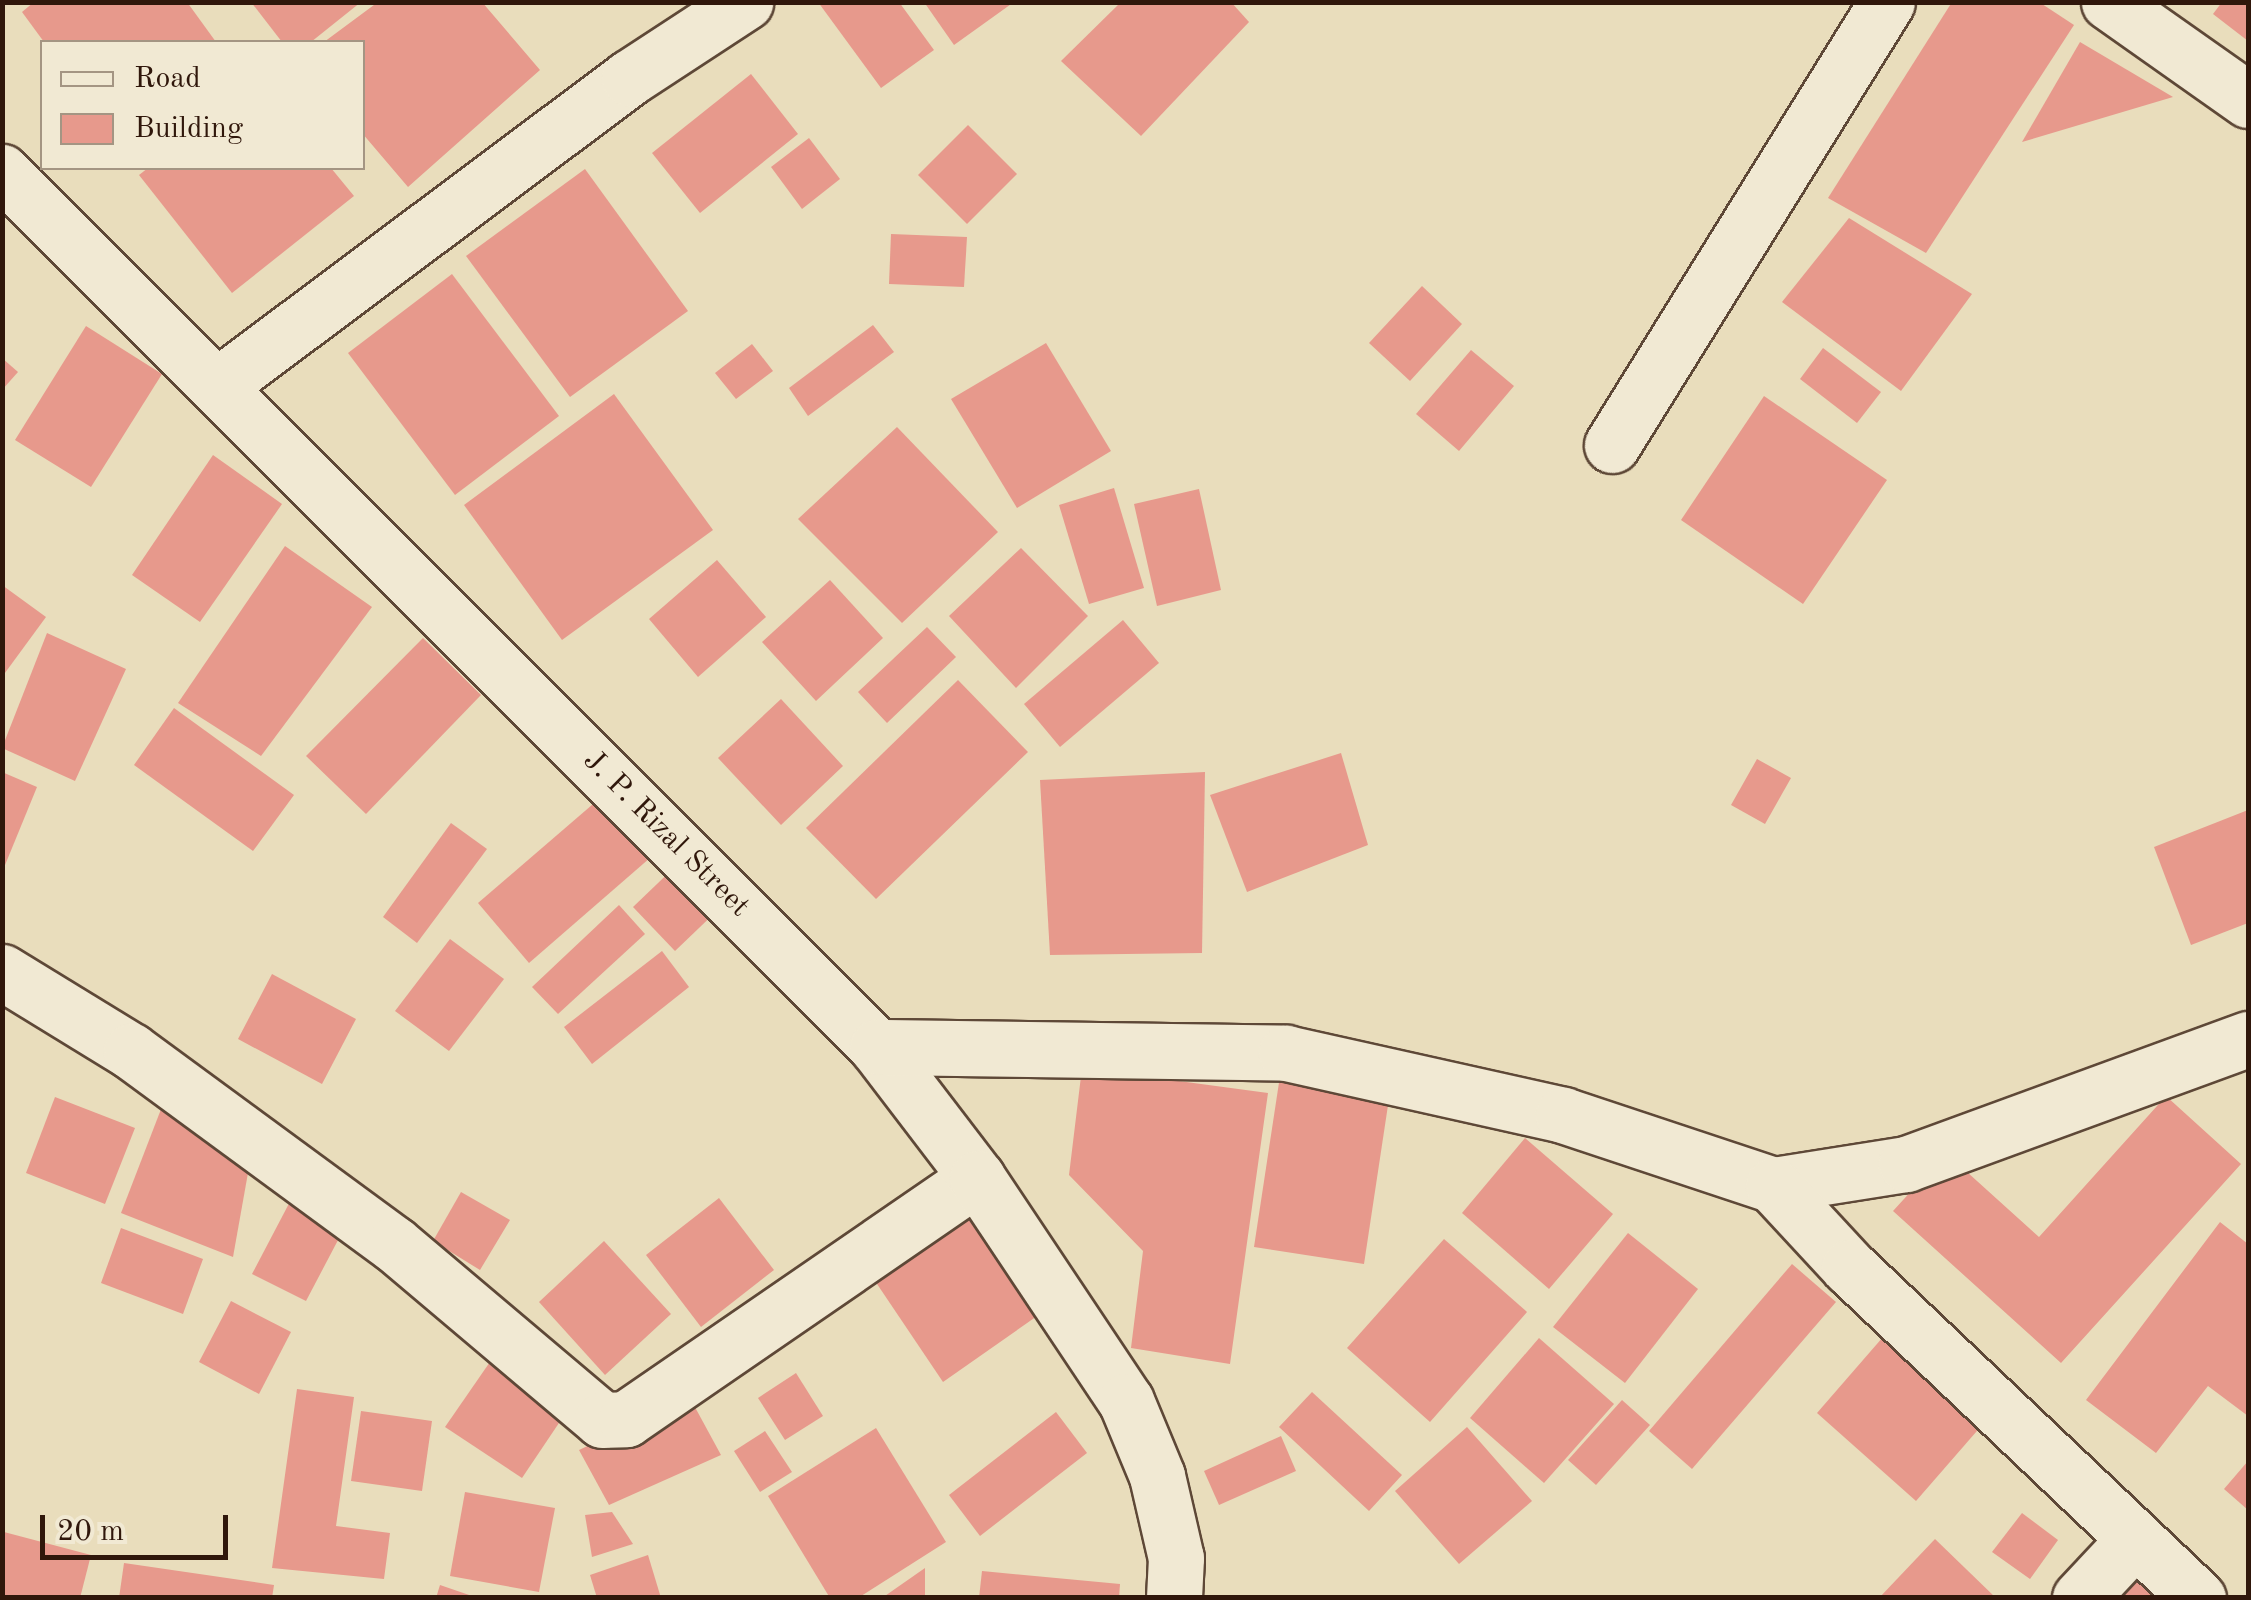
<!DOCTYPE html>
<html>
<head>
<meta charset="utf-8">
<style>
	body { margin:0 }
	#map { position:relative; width:2251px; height:1600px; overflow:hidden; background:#e9ddbc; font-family:"Old Standard TT",serif }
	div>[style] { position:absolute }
	.building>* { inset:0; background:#e7998c }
	.roads { filter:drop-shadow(2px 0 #5e4837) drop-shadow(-2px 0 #5e4837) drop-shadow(0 2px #5e4837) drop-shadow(0 -2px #5e4837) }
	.street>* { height:55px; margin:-27.5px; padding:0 27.5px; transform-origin:27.5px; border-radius:27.5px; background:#f1e9d3 }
	.secondary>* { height:55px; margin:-27.5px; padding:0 27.5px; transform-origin:27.5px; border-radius:27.5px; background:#f1e9d3 }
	span { translate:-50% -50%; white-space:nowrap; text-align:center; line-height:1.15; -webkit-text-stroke:8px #f1e9d3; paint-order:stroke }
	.street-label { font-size:30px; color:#30170b }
	.frame { position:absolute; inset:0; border:5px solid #30170b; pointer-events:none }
	.legend { position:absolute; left:40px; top:40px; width:325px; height:130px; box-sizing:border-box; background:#f1e9d3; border:2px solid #a49583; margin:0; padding:12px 18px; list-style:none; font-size:30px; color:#30170b }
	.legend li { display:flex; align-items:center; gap:20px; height:50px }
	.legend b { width:50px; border:2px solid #a49583 }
	.scale { position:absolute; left:40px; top:1515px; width:188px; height:45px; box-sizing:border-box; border:5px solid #30170b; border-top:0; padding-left:12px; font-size:30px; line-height:35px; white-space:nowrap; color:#30170b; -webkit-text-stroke:8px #f1e9d3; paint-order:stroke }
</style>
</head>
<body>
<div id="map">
	<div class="building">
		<div style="clip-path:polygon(34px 2px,187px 2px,216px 42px,44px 42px,22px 12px)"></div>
		<div style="clip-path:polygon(251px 2px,361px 2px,311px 42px,282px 42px)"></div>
		<div style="clip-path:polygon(378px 2px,482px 2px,540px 70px,408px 187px,362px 133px,362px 42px,324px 42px)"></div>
		<div style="clip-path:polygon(818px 2px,899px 2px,934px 50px,881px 88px)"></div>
		<div style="clip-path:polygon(924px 2px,1014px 2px,954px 45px)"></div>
		<div style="clip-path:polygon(1121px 2px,1231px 2px,1249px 22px,1141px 136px,1061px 61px)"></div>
		<div style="clip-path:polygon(1952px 2px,2039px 2px,2074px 25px,1926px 253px,1828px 198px)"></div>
		<div style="clip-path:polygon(2222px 2px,2248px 2px,2248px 41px,2213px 14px)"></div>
		<div style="clip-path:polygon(2080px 42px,2173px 97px,2022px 142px)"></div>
		<div style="clip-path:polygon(751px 74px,798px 134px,700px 213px,652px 153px)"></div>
		<div style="clip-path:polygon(968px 125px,1017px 174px,967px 224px,918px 175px)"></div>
		<div style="clip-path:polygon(809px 138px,840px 179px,802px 209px,771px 167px)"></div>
		<div style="clip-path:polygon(148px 168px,331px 168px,354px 196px,232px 293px,139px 175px)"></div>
		<div style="clip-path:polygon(585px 169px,688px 311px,570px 397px,466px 256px)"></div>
		<div style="clip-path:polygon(1849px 218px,1972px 294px,1901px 391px,1782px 302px)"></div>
		<div style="clip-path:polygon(891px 234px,967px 237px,964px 287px,889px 284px)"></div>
		<div style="clip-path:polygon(452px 274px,559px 416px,455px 495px,348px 353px)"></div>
		<div style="clip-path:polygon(1422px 286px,1462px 324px,1410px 381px,1369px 343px)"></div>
		<div style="clip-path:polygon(873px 325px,894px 352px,808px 416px,789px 388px)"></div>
		<div style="clip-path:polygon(86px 326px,162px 374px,91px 487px,15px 440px)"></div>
		<div style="clip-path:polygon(1046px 343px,1111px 451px,1017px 508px,951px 399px)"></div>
		<div style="clip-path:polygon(752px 344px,773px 371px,736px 399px,715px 373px)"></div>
		<div style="clip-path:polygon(1823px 348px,1881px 392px,1857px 423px,1800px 379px)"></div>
		<div style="clip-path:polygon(1471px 350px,1514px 386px,1459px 451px,1416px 414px)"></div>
		<div style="clip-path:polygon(2px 358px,18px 372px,2px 390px)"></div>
		<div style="clip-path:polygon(614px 394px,713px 530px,562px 640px,464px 505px)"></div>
		<div style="clip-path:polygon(1764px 396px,1887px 480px,1803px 604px,1681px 520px)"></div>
		<div style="clip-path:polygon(897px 427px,998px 532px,902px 623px,798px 519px)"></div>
		<div style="clip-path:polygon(213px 455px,282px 504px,200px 622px,132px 575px)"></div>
		<div style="clip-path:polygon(1114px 488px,1144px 588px,1089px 604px,1059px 505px)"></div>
		<div style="clip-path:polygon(1199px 489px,1221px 590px,1157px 606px,1134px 504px)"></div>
		<div style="clip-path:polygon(285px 546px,372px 607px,261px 756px,178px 703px)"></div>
		<div style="clip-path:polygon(1021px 548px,1088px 616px,1016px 688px,949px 616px)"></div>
		<div style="clip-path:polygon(717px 560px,766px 617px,698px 677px,649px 619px)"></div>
		<div style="clip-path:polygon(830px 580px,883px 638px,816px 701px,762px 642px)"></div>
		<div style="clip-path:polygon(2px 585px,46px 617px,2px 677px)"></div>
		<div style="clip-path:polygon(1123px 620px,1159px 663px,1060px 747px,1024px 704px)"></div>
		<div style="clip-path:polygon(927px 627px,956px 657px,887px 723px,858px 692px)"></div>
		<div style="clip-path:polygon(47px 633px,126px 669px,75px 781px,2px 748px)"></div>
		<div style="clip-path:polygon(423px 638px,481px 695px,366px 814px,306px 756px)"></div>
		<div style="clip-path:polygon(958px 680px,1028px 752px,876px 899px,806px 828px)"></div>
		<div style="clip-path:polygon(781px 699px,843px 766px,781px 825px,718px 758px)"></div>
		<div style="clip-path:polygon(174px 708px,294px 795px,253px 851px,134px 765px)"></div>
		<div style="clip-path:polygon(1341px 753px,1368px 845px,1247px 892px,1210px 795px)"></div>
		<div style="clip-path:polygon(1757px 759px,1791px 778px,1765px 824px,1731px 805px)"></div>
		<div style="clip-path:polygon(2px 772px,37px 787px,3px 870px,2px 870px)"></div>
		<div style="clip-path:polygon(1205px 772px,1202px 953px,1050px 955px,1040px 780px)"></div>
		<div style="clip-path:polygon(607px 792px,658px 851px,529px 963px,478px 903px)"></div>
		<div style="clip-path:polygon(2248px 810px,2248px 923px,2191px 945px,2154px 847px)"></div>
		<div style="clip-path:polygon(451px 823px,487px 849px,417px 943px,383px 917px)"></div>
		<div style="clip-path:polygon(681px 861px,723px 905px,675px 951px,633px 907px)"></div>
		<div style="clip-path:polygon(619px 905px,645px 934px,558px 1014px,532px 987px)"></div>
		<div style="clip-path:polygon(450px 939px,504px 979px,449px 1051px,395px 1011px)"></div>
		<div style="clip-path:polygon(662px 951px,689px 987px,592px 1064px,564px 1027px)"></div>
		<div style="clip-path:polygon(272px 974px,356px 1019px,322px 1084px,238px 1039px)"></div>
		<div style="clip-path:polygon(1082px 1068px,1268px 1093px,1230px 1364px,1131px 1348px,1143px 1251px,1069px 1175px)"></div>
		<div style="clip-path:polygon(1280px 1076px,1390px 1092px,1364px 1264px,1254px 1247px)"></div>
		<div style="clip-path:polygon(2166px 1096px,2241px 1164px,2061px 1363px,1893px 1211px,1946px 1153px,2039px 1237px)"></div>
		<div style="clip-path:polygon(55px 1097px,135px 1128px,105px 1204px,26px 1173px)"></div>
		<div style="clip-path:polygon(163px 1104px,251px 1156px,233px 1257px,121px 1213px)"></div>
		<div style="clip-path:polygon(1525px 1138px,1613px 1214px,1549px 1289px,1462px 1213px)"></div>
		<div style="clip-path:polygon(461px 1192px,510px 1220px,480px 1270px,433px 1241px)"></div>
		<div style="clip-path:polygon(294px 1194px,347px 1223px,306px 1301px,252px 1274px)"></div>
		<div style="clip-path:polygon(719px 1198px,774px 1270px,701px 1327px,646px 1255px)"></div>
		<div style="clip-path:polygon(980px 1204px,1050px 1307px,943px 1382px,873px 1278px)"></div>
		<div style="clip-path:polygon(2220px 1222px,2248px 1244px,2248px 1416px,2208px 1386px,2156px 1453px,2086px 1400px)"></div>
		<div style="clip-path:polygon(121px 1228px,203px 1259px,183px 1314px,101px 1283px)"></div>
		<div style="clip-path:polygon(1628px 1233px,1698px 1289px,1625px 1383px,1553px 1327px)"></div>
		<div style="clip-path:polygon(1444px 1239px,1527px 1312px,1430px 1422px,1347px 1348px)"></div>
		<div style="clip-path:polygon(604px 1241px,671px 1314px,605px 1375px,539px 1302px)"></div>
		<div style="clip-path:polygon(1792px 1264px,1836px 1302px,1692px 1469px,1649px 1431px)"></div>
		<div style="clip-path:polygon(231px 1301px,291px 1332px,259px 1394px,199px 1362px)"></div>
		<div style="clip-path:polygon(1883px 1337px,1983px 1424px,1916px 1501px,1817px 1413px)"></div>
		<div style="clip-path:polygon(1539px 1338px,1614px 1404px,1544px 1483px,1470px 1418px)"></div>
		<div style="clip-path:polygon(492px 1359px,567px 1411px,522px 1478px,445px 1427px)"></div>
		<div style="clip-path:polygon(796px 1373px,823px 1416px,785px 1440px,758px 1398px)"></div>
		<div style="clip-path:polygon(297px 1389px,354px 1397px,336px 1526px,390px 1533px,384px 1579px,272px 1568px)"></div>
		<div style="clip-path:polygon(1312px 1392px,1402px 1475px,1369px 1511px,1279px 1427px)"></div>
		<div style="clip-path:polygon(690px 1398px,721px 1455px,609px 1505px,579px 1450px)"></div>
		<div style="clip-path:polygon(1622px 1400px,1650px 1425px,1596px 1485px,1568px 1460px)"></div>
		<div style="clip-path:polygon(361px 1411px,432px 1421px,422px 1491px,351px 1481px)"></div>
		<div style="clip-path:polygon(1056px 1412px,1087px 1453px,980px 1536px,949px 1495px)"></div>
		<div style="clip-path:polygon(1467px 1427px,1532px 1501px,1459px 1564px,1395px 1491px)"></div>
		<div style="clip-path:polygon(876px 1428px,946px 1542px,858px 1598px,830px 1598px,768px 1496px)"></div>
		<div style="clip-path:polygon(765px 1431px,792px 1472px,760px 1492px,734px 1451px)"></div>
		<div style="clip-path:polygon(1281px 1436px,1296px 1471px,1219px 1505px,1204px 1471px)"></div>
		<div style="clip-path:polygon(2248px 1461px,2248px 1510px,2224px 1489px)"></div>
		<div style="clip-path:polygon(465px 1492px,555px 1508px,539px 1592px,450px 1576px)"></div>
		<div style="clip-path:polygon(612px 1512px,633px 1544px,592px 1557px,585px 1515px)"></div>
		<div style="clip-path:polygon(2022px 1513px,2058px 1540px,2030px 1579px,1992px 1552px)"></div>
		<div style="clip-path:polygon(4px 1532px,91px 1555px,80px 1598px,2px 1598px)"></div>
		<div style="clip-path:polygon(1935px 1539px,1996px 1598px,1879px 1598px)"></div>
		<div style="clip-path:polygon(648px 1555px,661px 1598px,597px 1598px,590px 1575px)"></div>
		<div style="clip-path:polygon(2133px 1560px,2174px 1598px,2100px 1598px)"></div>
		<div style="clip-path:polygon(124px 1563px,274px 1585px,272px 1598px,119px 1598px)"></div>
		<div style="clip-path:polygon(925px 1568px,925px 1598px,882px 1598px)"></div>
		<div style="clip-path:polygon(982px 1571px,1120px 1584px,1119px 1598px,979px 1598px)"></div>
		<div style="clip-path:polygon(440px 1585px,475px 1597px,475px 1598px,436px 1598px)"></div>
	</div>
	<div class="roads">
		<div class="street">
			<div style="left:2109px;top:2px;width:170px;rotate:35.2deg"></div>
			<div style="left:220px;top:384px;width:511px;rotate:-36.8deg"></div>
			<div style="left:629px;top:78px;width:139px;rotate:-33.2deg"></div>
			<div style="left:1612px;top:445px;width:521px;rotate:-58.17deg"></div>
			<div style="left:2px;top:972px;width:151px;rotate:31.5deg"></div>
			<div style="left:131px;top:1051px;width:326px;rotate:36.3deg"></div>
			<div style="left:394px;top:1244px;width:272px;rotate:40.2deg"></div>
			<div style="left:602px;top:1420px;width:24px;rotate:-2deg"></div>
			<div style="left:626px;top:1419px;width:426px;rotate:-34.5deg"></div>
			<div style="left:1773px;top:1185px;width:135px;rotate:-9deg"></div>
			<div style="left:1906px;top:1164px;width:364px;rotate:-20.1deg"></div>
			<div style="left:2080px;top:1598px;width:81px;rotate:-47deg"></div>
		</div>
		<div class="secondary">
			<div style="left:2px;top:172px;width:1237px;rotate:45deg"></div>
			<div style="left:877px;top:1047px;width:165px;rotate:52.6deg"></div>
			<div style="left:977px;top:1178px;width:268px;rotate:56.3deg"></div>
			<div style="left:1126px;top:1401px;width:81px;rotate:67.5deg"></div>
			<div style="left:1157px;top:1476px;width:84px;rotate:77deg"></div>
			<div style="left:1176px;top:1558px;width:40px;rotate:92.9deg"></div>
			<div style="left:877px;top:1047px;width:409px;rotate:0.8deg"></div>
			<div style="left:1286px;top:1053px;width:284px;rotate:12.6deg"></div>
			<div style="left:1563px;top:1115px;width:221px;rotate:18.4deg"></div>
			<div style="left:1773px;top:1185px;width:112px;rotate:47.2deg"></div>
			<div style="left:1849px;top:1267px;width:481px;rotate:43.5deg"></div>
		</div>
	</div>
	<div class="street-label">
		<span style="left:666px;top:834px;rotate:45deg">J. P. Rizal Street</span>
	</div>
	<div class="frame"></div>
	<ul class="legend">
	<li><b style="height:12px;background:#f1e9d3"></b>Road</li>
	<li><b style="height:28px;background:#e7998c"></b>Building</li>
	</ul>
	<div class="scale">20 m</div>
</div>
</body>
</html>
